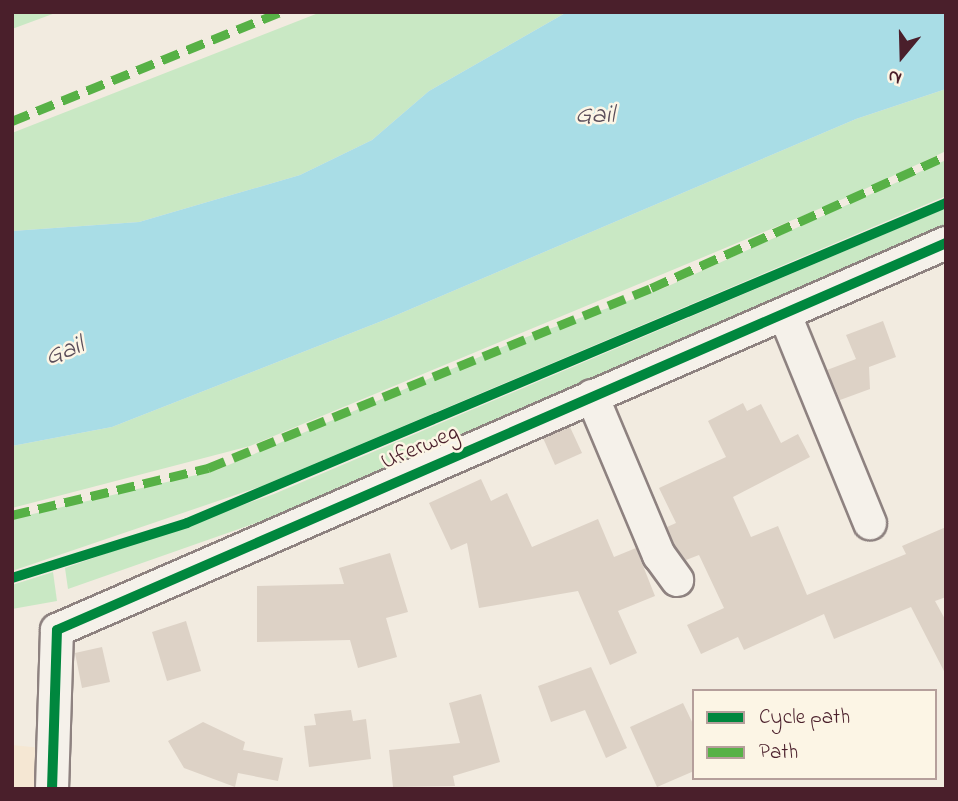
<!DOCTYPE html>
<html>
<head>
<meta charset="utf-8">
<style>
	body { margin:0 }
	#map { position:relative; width:958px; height:801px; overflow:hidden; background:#f2ebe0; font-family:"Indie Flower",sans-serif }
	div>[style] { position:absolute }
	.built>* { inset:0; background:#f5e7d3 }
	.green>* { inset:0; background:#c9e8c4 }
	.water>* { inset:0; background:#a9dde6 }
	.building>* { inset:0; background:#ddd2c6 }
	.roads { filter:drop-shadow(2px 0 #8e8280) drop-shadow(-2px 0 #8e8280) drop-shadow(0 2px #8e8280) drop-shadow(0 -2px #8e8280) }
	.street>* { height:32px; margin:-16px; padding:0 16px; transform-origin:16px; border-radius:16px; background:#f5f1ea }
	.quiet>* { height:9px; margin-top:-4.5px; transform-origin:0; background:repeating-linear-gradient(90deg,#57b146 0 18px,transparent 0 27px) }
	.cycleway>* { height:10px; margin:-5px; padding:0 5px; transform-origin:5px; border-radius:5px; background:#00873e }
	span { translate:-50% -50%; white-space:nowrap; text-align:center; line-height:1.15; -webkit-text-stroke:5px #fcf5e5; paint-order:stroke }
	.street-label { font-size:24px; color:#4a1f2b }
	.water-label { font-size:26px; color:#5a4d5a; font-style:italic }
	.frame { position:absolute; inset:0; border:14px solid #4a1f2b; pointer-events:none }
	.legend { position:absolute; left:692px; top:689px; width:245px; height:91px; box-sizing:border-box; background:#fcf5e5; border:2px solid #b59f9b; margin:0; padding:9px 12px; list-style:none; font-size:21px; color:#4a1f2b }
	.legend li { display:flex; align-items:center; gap:14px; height:35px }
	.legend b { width:35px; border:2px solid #b59f9b }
	.north { position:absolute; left:867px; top:21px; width:70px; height:70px; -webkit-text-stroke:5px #fcf5e5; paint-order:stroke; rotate:199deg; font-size:19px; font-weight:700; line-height:28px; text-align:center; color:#4a1f2b }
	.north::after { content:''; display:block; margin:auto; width:24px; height:32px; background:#4a1f2b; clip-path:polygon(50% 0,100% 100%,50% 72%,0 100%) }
</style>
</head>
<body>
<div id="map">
	<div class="built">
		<div style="clip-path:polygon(12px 745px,42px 748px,42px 789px,12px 789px)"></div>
	</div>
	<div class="green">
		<div style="clip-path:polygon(12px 12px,58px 12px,12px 29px)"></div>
		<div style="clip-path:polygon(321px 12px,567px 12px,429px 91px,372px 140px,300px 175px,139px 222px,12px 231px,12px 133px)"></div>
		<div style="clip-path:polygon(946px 89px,946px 151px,850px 196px,250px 446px,12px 508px,12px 446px,112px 427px,392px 317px,856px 119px)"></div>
		<div style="clip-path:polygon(946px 160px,946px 196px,262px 486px,12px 571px,12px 519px,217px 470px,521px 339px,664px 288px)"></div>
		<div style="clip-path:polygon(946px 208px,946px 230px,270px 518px,68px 589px,65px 568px,274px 494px)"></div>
		<div style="clip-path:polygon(53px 572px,57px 601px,12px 609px,12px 585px)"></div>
	</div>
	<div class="water">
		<div style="clip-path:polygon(567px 12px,946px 12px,946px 89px,856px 119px,392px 317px,112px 427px,12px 446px,12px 231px,139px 222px,300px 175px,372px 140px,429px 91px)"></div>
	</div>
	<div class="building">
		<div style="clip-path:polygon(883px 321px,896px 357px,869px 367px,870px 389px,840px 400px,827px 370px,856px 359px,846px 335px)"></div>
		<div style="clip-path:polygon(743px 403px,747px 411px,761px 404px,781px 443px,798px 434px,810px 457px,733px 497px,751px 537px,778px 526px,807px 595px,906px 554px,902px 546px,946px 527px,946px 597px,935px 601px,946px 621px,946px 675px,911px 607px,834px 639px,824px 614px,744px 650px,738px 637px,701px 654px,687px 625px,724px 608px,699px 555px,686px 560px,675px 546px,667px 527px,676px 523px,659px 488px,726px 457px,708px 421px)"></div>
		<div style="clip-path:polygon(570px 427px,582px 453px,555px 465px,543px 438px)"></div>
		<div style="clip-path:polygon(481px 479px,491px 501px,507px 493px,532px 547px,598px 519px,614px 557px,636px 548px,655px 596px,618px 611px,637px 653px,610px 665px,578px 591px,479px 608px,467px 543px,451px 550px,429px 503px)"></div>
		<div style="clip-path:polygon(390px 553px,408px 612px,386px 618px,397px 657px,358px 668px,350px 640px,257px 642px,257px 586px,344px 584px,339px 568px)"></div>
		<div style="clip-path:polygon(186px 621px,201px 671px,167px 681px,152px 632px)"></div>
		<div style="clip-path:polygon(102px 647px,110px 682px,82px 688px,75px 653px)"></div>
		<div style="clip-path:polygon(591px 667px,627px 748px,606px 758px,585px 710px,551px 722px,538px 686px)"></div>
		<div style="clip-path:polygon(481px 694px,500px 762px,453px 776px,455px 786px,393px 787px,389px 750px,460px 743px,449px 703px)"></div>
		<div style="clip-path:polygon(683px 703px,694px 726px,694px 771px,657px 787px,630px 727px)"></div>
		<div style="clip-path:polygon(351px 710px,353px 721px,366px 719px,371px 759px,309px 767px,304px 726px,316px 725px,314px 714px)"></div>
		<div style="clip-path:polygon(203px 722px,245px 742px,243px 750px,283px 758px,278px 781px,238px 773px,235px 787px,184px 768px,168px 741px)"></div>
	</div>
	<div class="roads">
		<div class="street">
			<div style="left:785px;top:315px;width:225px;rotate:67.8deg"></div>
			<div style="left:592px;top:396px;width:173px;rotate:67.2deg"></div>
			<div style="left:659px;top:555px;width:31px;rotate:54deg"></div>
			<div style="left:52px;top:789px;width:159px;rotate:-88.2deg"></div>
			<div style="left:57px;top:630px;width:970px;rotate:-23.52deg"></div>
		</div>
	</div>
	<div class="quiet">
		<div style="left:12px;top:121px;width:290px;rotate:-22.1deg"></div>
		<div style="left:12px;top:515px;width:202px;rotate:-13.5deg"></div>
		<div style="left:208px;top:468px;width:478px;rotate:-22.1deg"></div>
		<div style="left:651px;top:288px;width:323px;rotate:-24.1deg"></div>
	</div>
	<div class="cycleway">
		<div style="left:12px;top:578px;width:183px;rotate:-17.4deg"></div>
		<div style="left:187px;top:523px;width:824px;rotate:-22.86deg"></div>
		<div style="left:52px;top:789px;width:159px;rotate:-88.2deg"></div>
		<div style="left:57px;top:630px;width:970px;rotate:-23.52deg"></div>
	</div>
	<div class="street-label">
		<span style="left:420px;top:448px;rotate:-23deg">Uferweg</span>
	</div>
	<div class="water-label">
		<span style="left:595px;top:117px">Gail</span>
		<span style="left:65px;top:353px;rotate:-21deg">Gail</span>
	</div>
	<div class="frame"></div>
	<ul class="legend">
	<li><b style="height:9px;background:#00873e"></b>Cycle path</li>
	<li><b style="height:9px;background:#57b146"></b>Path</li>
	</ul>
	<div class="north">N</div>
</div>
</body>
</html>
